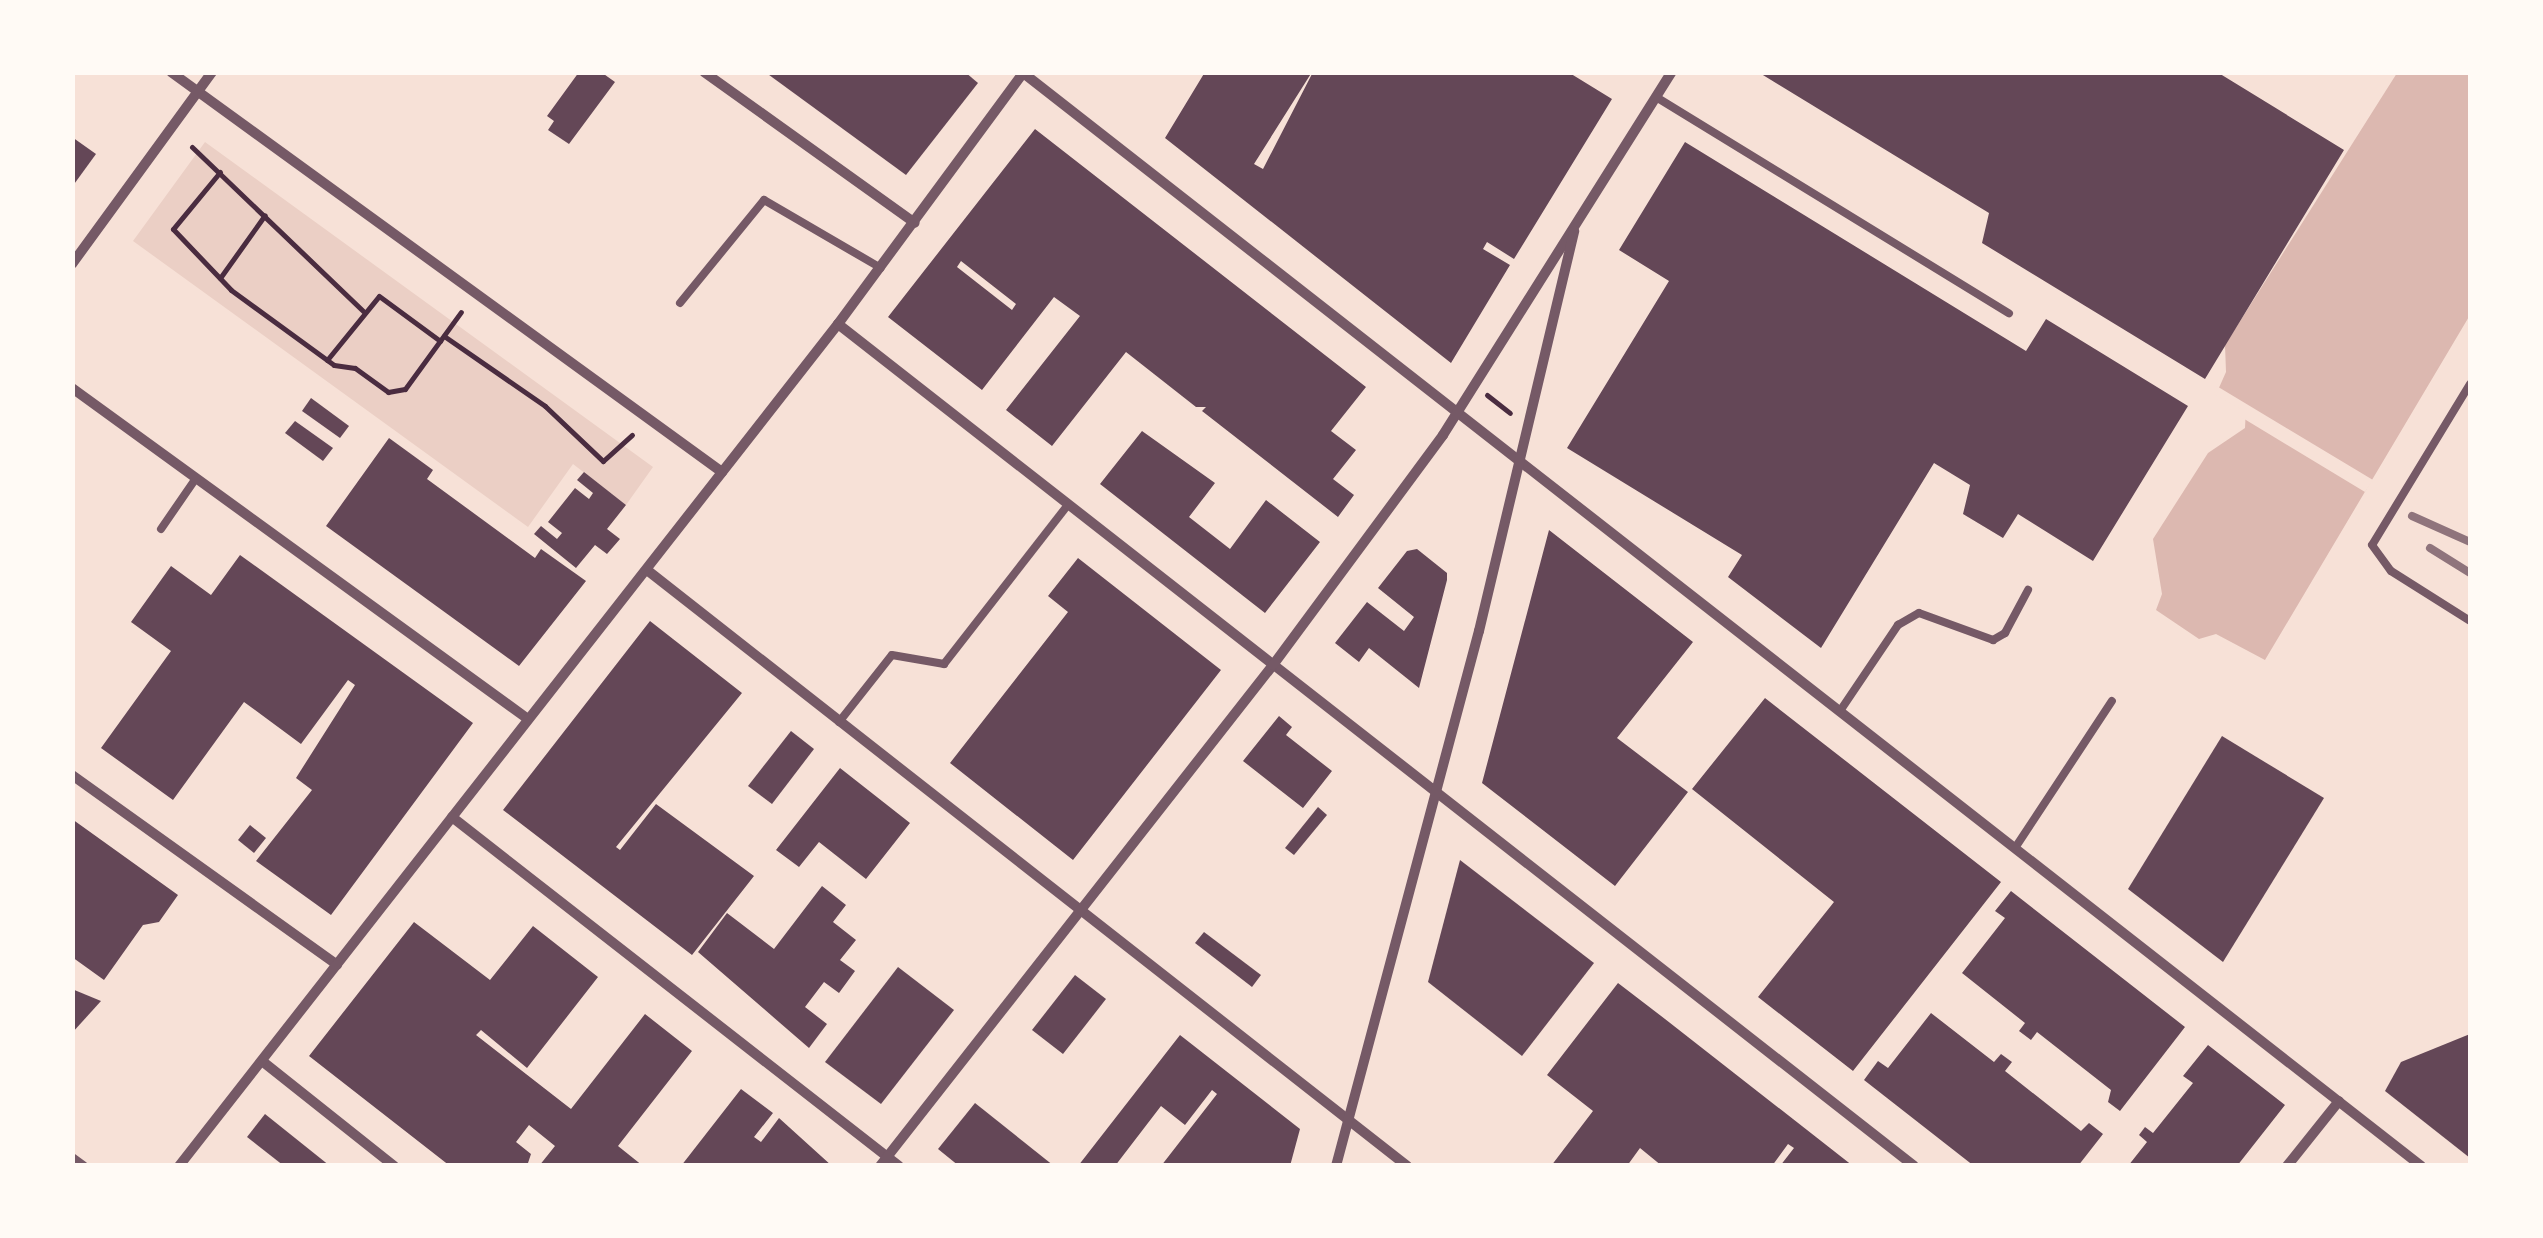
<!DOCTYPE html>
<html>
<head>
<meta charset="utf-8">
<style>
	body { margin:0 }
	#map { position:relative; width:2543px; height:1238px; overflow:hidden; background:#f7e1d7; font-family:"Fira Sans",sans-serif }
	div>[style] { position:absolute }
	.green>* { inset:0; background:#ebcfc5 }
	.water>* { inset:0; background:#dcb8b0 }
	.pier>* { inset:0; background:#f7e1d7 }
	.building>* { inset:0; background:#644757 }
	.path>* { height:5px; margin:-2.5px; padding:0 2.5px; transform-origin:2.5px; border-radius:2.5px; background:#4a2c40 }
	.service>* { height:8px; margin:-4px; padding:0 4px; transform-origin:4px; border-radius:4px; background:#755966 }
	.minor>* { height:10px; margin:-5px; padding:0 5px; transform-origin:5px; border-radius:5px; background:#755966 }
	.rail>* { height:8px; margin:-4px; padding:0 4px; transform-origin:4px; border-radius:4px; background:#8f747c }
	span { translate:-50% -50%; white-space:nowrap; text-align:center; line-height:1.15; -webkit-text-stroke:10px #fffaf5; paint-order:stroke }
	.frame { position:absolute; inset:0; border:75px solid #fffaf5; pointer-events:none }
</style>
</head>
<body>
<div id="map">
	<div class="green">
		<div style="clip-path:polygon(205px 142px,653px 467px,626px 505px,573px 464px,528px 527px,133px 241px)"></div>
	</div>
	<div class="water">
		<div style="clip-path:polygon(2397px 73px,2470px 73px,2470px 315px,2265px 660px,2216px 634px,2199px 639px,2156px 610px,2162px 594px,2153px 539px,2208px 453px,2245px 428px,2246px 407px,2218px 390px,2226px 372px,2225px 345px)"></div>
	</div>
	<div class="pier">
		<div style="clip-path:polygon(2215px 385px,2373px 480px,2365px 492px,2241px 417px,2241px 409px,2214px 394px)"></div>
	</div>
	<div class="building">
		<div style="clip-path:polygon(579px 72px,601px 72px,615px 82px,569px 144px,548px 130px,554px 121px,547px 116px)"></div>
		<div style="clip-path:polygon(765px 72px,965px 72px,978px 83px,906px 175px)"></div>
		<div style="clip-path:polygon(1205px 72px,1312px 72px,1254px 164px,1263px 169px,1313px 72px,1568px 72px,1612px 99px,1514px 259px,1487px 242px,1483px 249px,1510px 265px,1451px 363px,1165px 138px)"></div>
		<div style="clip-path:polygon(1758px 72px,2217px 72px,2344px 150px,2205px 379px,1982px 243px,1989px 213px)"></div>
		<div style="clip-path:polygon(evenodd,1035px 129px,1366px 387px,1331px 431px,1356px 450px,1333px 479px,1354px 495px,1338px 517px,1202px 411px,1206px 407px,1196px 407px,1126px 352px,1052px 446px,1006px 410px,1080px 316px,1054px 297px,982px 390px,888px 317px,1035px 129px,961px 261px,1016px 304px,1012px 310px,957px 267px,961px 261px)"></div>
		<div style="clip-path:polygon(72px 137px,96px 154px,72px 187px)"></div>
		<div style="clip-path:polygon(1685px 142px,2026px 351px,2046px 319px,2188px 406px,2093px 561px,2018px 514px,2003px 538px,1963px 514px,1970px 485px,1934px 463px,1821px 648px,1728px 577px,1742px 555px,1567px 448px,1669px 281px,1619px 250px)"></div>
		<div style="clip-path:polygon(311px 398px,349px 426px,340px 438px,302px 411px)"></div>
		<div style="clip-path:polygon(295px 421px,333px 448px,323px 461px,285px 433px)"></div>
		<div style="clip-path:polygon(1142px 431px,1215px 483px,1189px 517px,1230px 549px,1266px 500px,1320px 542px,1265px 613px,1100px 484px)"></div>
		<div style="clip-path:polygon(389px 438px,433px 470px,427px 479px,535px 558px,541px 549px,586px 581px,519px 666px,326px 526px)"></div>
		<div style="clip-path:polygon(584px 472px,626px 505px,607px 529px,620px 539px,607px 554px,595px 545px,576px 568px,534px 534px,541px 526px,557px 539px,562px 533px,548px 522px,575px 488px,589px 499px,593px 493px,577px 480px)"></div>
		<div style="clip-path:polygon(1549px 530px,1693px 642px,1617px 738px,1688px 792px,1615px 886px,1482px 783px)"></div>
		<div style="clip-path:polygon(1417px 549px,1447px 573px,1447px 580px,1419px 688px,1369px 648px,1359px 662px,1335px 643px,1367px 602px,1404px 631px,1414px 617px,1378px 588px,1407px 551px)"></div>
		<div style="clip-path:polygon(240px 555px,473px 723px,331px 915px,256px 861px,312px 790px,296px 778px,355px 685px,348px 680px,301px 744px,244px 702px,173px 800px,101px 748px,171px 651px,131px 622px,171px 566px,211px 595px)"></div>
		<div style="clip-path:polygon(1078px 558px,1221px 670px,1073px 860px,950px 763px,1068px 612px,1048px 596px)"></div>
		<div style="clip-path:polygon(650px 621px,742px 693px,616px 847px,620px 850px,656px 804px,754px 876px,692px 955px,503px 810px)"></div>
		<div style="clip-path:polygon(1765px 698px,2001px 882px,1853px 1071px,1758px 997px,1834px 902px,1692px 789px)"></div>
		<div style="clip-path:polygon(1279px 716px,1292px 727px,1286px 735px,1332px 771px,1303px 808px,1243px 761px)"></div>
		<div style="clip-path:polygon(791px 731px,814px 749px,772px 804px,748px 786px)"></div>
		<div style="clip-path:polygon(2222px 736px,2324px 798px,2223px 962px,2128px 889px)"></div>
		<div style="clip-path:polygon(840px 768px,910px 823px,866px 879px,819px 842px,799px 867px,776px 850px)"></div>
		<div style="clip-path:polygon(1318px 807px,1327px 815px,1294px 855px,1285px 848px)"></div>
		<div style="clip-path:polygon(72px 819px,178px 895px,159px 922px,143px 925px,104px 980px,72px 957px)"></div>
		<div style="clip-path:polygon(250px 825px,266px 838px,254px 853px,238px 840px)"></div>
		<div style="clip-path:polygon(1460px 860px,1594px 963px,1522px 1056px,1428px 982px)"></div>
		<div style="clip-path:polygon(822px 886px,846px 905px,833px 922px,856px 940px,840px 960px,855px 971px,839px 993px,824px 982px,805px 1007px,827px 1024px,809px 1048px,698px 952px,727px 913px,774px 949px)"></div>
		<div style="clip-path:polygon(2011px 891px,2185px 1027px,2120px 1111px,2108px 1102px,2111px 1090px,2037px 1032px,2031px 1040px,2019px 1031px,2025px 1023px,1962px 973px,2005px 918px,1995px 911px)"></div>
		<div style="clip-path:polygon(414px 922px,490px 980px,533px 926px,598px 977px,527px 1068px,481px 1030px,476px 1035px,571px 1109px,645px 1014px,692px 1051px,618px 1146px,643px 1166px,539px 1166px,555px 1146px,529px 1125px,516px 1142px,531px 1154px,527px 1166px,450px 1166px,309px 1056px)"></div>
		<div style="clip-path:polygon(1204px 932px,1261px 975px,1252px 987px,1195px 943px)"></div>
		<div style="clip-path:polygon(898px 967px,954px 1010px,881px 1104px,825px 1062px)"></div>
		<div style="clip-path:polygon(1075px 975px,1106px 999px,1063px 1054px,1032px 1030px)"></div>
		<div style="clip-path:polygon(1618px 983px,1665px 1019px,1853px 1166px,1780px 1166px,1794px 1148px,1788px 1144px,1772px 1166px,1662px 1166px,1640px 1148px,1627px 1166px,1551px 1166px,1593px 1111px,1547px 1075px)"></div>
		<div style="clip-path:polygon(72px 989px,101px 1001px,72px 1033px)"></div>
		<div style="clip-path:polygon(1931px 1013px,1994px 1062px,2001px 1054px,2012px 1062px,2005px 1071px,2081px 1131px,2089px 1123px,2103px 1134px,2078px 1166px,1974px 1166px,1864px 1080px,1878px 1061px,1888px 1068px)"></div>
		<div style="clip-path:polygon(2470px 1034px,2470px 1158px,2385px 1091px,2401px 1062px)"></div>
		<div style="clip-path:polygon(1180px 1035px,1300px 1129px,1290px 1166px,1161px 1166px,1217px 1094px,1212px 1090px,1185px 1125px,1161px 1106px,1115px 1166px,1078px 1166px)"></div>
		<div style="clip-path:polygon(2208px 1045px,2285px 1105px,2237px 1166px,2128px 1166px,2147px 1142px,2139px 1135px,2145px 1127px,2153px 1133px,2193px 1083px,2183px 1076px)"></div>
		<div style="clip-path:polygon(741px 1089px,773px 1113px,754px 1137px,761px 1142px,779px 1118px,832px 1166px,681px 1166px)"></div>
		<div style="clip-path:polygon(975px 1103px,1054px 1166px,959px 1166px,938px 1149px)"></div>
		<div style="clip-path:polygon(265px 1114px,330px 1166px,284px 1166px,247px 1137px)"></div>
	</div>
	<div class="path">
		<div style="left:192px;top:147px;width:237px;rotate:43.8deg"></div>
		<div style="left:220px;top:172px;width:74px;rotate:129.5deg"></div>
		<div style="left:173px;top:229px;width:84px;rotate:46.4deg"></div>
		<div style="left:231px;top:290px;width:127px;rotate:36.1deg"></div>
		<div style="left:334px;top:365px;width:21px;rotate:8deg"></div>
		<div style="left:355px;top:368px;width:41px;rotate:36deg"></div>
		<div style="left:388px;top:392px;width:17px;rotate:-10deg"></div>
		<div style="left:405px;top:389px;width:95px;rotate:-54deg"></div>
		<div style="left:220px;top:278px;width:77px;rotate:-54.5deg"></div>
		<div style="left:444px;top:336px;width:123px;rotate:34.7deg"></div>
		<div style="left:545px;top:406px;width:80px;rotate:43.5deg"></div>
		<div style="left:603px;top:461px;width:39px;rotate:-42deg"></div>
		<div style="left:327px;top:360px;width:82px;rotate:-50.9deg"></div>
		<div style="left:379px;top:296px;width:76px;rotate:36.4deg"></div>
		<div style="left:1487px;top:395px;width:29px;rotate:38deg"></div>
	</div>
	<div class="service">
		<div style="left:1656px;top:97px;width:414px;rotate:31.5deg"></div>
		<div style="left:680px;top:303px;width:133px;rotate:-50.8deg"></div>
		<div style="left:764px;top:200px;width:135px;rotate:30.2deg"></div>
		<div style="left:2470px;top:384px;width:188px;rotate:121.3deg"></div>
		<div style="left:2372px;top:545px;width:32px;rotate:54deg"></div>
		<div style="left:2391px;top:571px;width:93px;rotate:32.3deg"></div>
		<div style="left:161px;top:529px;width:62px;rotate:-55.5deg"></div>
		<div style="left:1840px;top:711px;width:104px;rotate:-56deg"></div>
		<div style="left:1898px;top:625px;width:24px;rotate:-30deg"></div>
		<div style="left:1919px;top:613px;width:79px;rotate:20deg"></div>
		<div style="left:1993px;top:640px;width:14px;rotate:-30deg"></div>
		<div style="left:2005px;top:633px;width:49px;rotate:-61.9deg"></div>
		<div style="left:839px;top:722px;width:85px;rotate:-51.7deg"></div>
		<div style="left:892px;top:655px;width:53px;rotate:9.8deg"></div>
		<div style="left:944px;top:664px;width:202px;rotate:-52.1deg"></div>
		<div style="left:2015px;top:848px;width:176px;rotate:-56.6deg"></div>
	</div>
	<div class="minor">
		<div style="left:171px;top:72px;width:681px;rotate:35.98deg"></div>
		<div style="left:704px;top:72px;width:259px;rotate:35.6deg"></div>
		<div style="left:1022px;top:72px;width:1776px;rotate:38.02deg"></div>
		<div style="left:72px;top:264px;width:238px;rotate:-53.9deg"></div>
		<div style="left:838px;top:324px;width:1366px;rotate:38.04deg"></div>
		<div style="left:72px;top:388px;width:563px;rotate:35.98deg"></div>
		<div style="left:647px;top:570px;width:966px;rotate:38.1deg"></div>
		<div style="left:72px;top:775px;width:326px;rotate:35.6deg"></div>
		<div style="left:452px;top:817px;width:567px;rotate:37.98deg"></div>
		<div style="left:262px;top:1061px;width:169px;rotate:38.5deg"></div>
		<div style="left:72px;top:1158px;width:14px;rotate:36deg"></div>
		<div style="left:179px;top:1166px;width:1069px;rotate:-51.95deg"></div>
		<div style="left:838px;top:324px;width:313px;rotate:-53.6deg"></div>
		<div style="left:880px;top:1166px;width:637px;rotate:-51.89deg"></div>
		<div style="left:1273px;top:665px;width:286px;rotate:-53.5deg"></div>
		<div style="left:1443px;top:435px;width:429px;rotate:-57.8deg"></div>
		<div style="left:1336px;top:1166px;width:554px;rotate:-75.04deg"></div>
		<div style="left:1479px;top:631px;width:411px;rotate:-76.6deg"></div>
		<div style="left:2287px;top:1166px;width:83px;rotate:-51.3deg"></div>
	</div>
	<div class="rail">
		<div style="left:2412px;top:516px;width:64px;rotate:24.1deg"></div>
		<div style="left:2430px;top:548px;width:47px;rotate:32deg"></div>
	</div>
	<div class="frame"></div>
</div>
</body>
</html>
